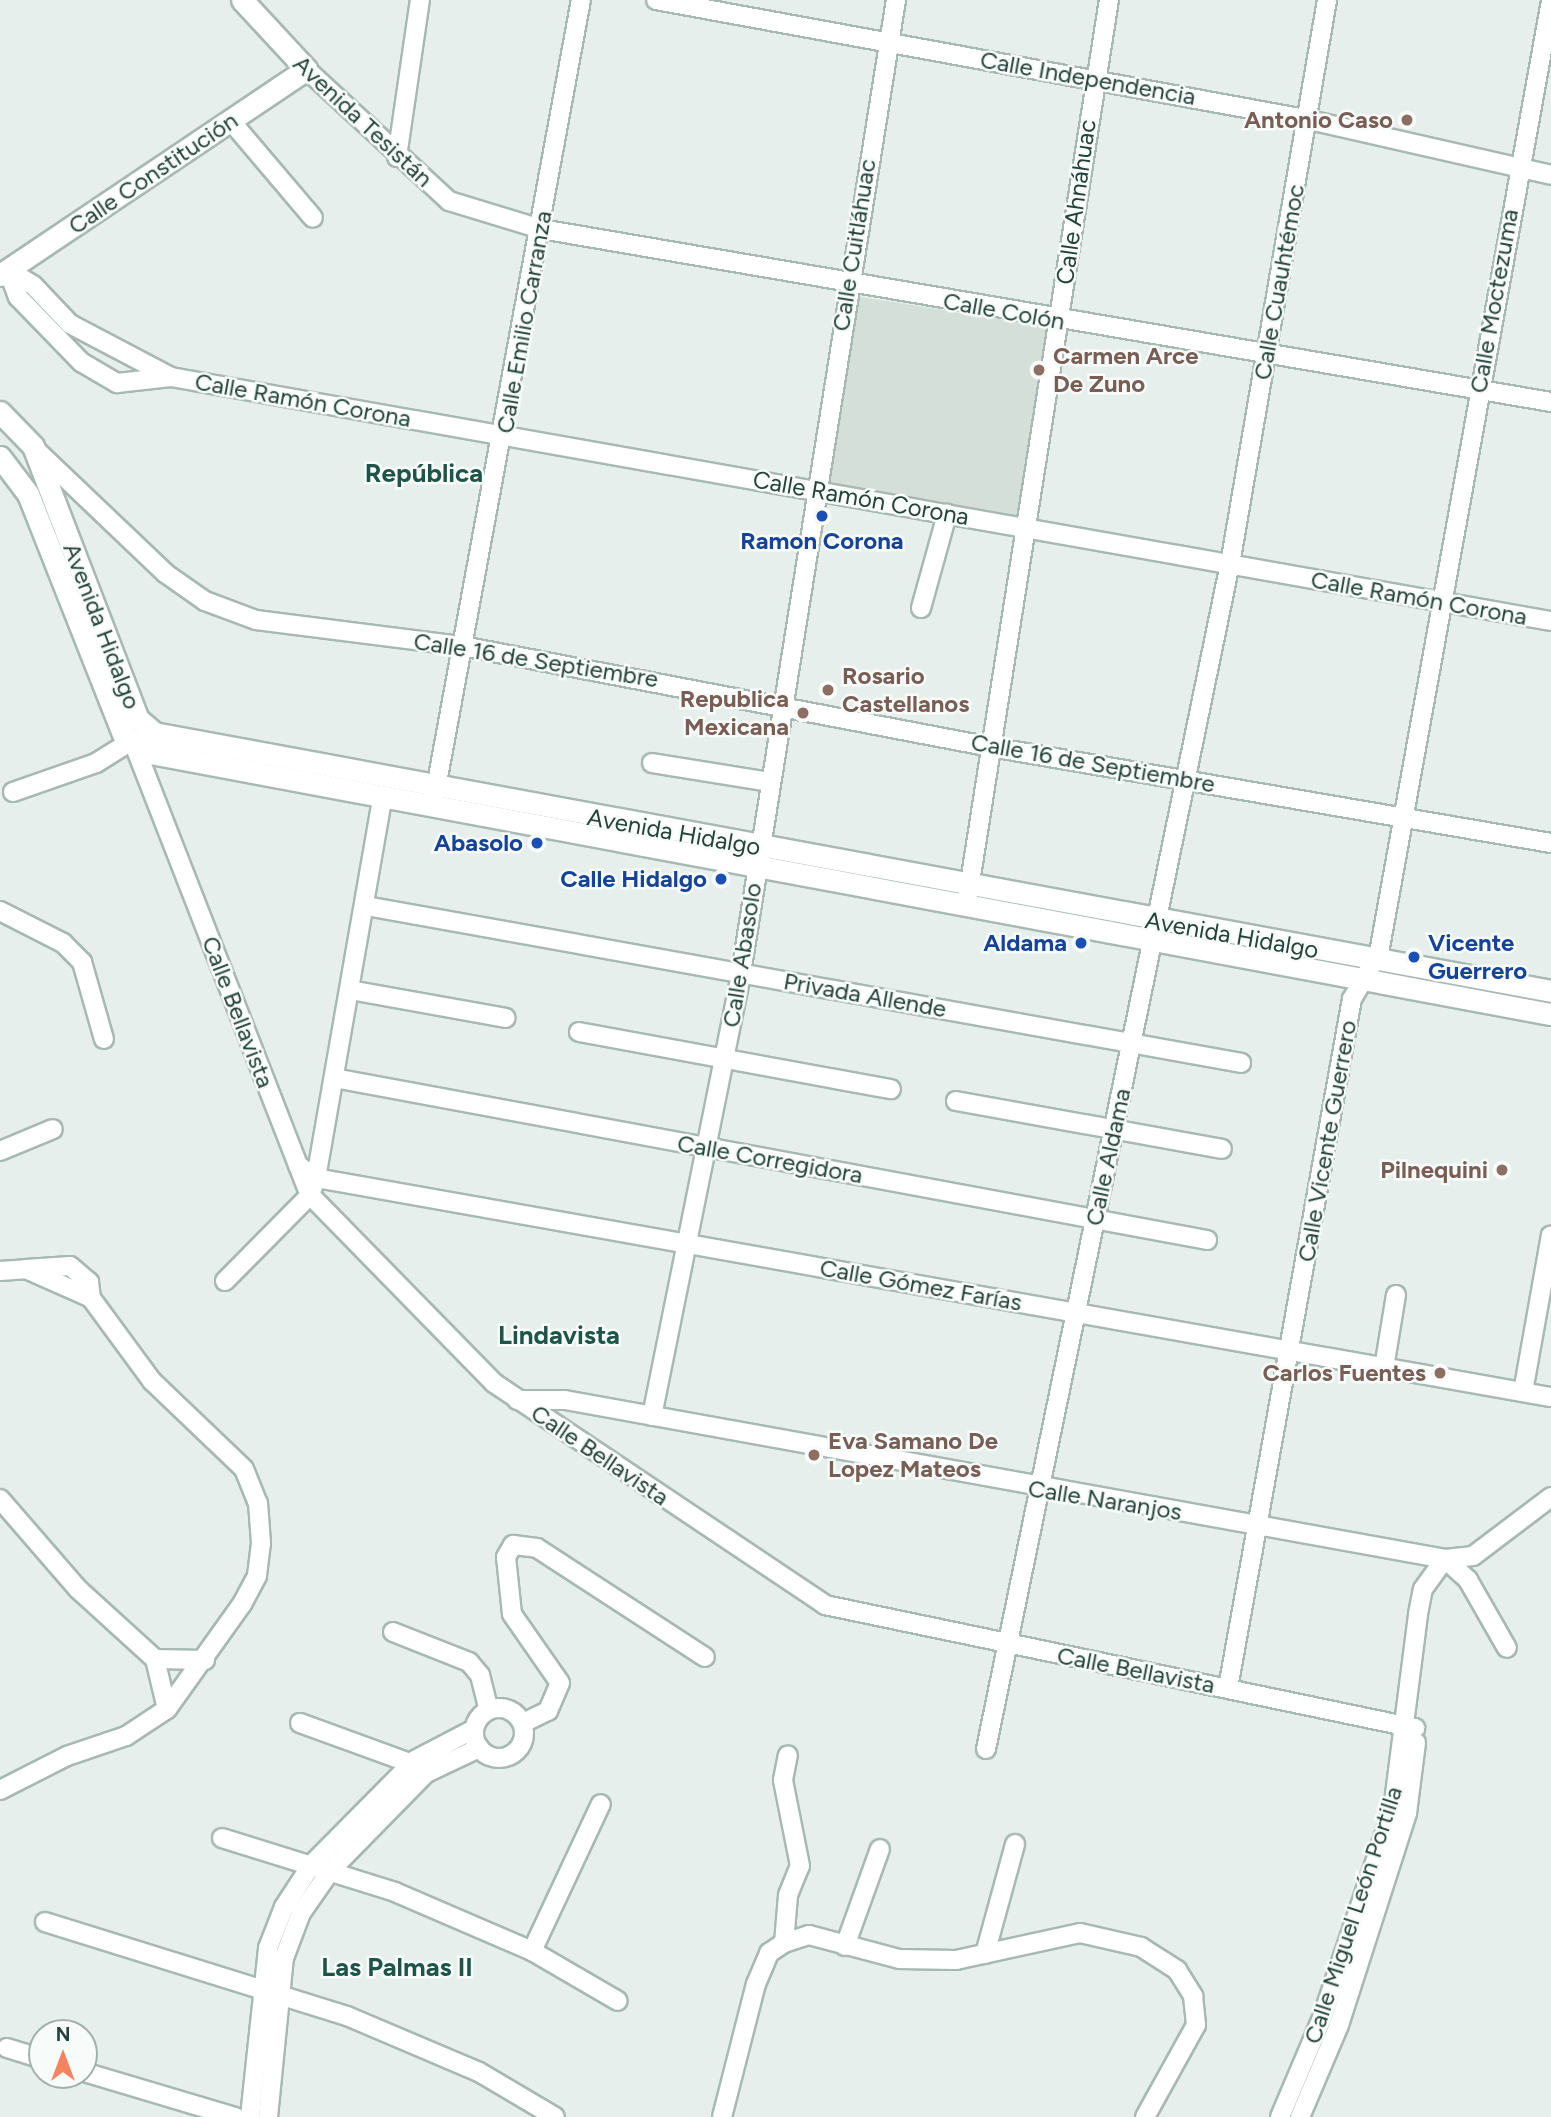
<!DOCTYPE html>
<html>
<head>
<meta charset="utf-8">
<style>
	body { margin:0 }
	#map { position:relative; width:1551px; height:2117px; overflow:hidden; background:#e6efeb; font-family:Figtree,sans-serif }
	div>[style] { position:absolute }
	.built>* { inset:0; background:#d4dfda }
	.roads { filter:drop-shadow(2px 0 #a8b8b2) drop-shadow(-2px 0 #a8b8b2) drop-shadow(0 2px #a8b8b2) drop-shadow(0 -2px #a8b8b2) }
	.street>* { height:18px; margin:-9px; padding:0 9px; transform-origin:9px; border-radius:9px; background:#fff }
	.street>.ring { margin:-9px; padding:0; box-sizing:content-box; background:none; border:18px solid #fff; border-radius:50% }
	.secondary>* { height:21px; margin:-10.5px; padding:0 10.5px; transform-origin:10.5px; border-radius:10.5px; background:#fff }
	.dots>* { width:19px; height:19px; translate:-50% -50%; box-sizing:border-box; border:4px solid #f7fbf9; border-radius:50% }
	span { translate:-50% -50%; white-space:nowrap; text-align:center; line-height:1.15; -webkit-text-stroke:5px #f7fbf9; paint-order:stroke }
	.street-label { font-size:24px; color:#24423a }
	.education-label { font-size:24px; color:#785e54; font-weight:700 }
	.right { translate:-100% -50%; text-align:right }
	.left { translate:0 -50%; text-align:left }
	.transit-label { font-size:24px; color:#164399; font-weight:700 }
	.neighbourhood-label { font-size:26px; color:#1f5548; font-weight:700 }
	.north { position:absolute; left:28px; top:2019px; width:70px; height:70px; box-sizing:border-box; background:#f7fbf9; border:2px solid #a3b1ad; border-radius:50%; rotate:0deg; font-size:19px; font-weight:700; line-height:28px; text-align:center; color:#24423a }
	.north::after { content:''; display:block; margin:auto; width:24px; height:32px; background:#f4845f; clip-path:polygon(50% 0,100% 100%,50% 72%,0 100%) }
</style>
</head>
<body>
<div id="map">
	<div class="built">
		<div style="clip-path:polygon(855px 296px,1050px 327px,1020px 518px,829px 482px)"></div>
	</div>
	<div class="roads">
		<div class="street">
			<div style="left:656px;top:0;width:660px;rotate:10.39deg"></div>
			<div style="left:1305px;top:119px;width:252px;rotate:12.8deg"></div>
			<div style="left:306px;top:69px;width:195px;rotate:42.7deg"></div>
			<div style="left:449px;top:201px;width:96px;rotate:16.9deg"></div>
			<div style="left:541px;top:229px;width:1025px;rotate:9.72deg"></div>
			<div style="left:230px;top:120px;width:128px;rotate:49.7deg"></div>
			<div style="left:397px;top:157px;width:159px;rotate:-81.7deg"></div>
			<div style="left:8px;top:270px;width:29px;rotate:70deg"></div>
			<div style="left:18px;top:297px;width:91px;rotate:45.9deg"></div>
			<div style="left:81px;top:362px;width:42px;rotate:30.3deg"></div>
			<div style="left:117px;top:383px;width:54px;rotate:-6.3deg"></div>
			<div style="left:171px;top:377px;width:1401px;rotate:10.03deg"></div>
			<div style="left:8px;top:270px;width:29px;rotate:31deg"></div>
			<div style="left:33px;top:285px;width:54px;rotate:46.5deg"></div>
			<div style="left:70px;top:324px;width:114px;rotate:27.7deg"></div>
			<div style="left:35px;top:449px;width:180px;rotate:43.6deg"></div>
			<div style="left:165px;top:573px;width:49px;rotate:35deg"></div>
			<div style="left:205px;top:601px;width:54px;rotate:20.4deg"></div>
			<div style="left:256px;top:620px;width:208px;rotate:7.2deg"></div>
			<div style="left:462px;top:646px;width:539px;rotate:10.81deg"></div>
			<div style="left:991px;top:747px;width:568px;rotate:9.73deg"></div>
			<div style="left:921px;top:608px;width:98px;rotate:-74.5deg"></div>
			<div style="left:135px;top:747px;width:481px;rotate:68.7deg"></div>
			<div style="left:310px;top:1195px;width:263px;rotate:45.6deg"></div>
			<div style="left:494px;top:1383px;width:399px;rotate:33.8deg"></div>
			<div style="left:825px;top:1605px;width:603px;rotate:11.78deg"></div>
			<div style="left:652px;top:763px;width:119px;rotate:9.2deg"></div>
			<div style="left:13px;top:792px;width:88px;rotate:-19.3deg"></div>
			<div style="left:96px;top:763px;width:39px;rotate:-32deg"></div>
			<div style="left:434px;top:799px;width:812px;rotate:-79.58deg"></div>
			<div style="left:968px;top:895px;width:906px;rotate:-81.05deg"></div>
			<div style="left:366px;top:906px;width:889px;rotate:10.17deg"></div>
			<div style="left:0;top:911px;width:71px;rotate:26.9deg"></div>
			<div style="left:63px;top:943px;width:27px;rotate:45deg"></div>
			<div style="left:82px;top:962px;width:80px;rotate:74.1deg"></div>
			<div style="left:350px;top:990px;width:158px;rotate:10.2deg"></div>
			<div style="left:579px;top:1032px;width:317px;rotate:10.4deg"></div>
			<div style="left:334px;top:1078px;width:888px;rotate:10.51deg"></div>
			<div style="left:956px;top:1101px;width:270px;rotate:10.2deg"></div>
			<div style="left:0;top:1151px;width:57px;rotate:-22.5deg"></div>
			<div style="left:298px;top:1165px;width:22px;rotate:36deg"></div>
			<div style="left:316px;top:1178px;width:1254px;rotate:10.06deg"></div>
			<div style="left:26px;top:1269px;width:44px;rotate:-3.9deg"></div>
			<div style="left:70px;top:1266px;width:25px;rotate:40deg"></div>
			<div style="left:89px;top:1282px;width:16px;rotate:83deg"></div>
			<div style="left:0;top:1271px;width:26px;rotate:-4deg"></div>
			<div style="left:26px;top:1269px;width:71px;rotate:24deg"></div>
			<div style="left:91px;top:1298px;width:103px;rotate:53.7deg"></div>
			<div style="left:152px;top:1381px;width:127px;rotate:43.7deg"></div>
			<div style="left:244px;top:1469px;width:37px;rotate:68deg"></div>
			<div style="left:258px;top:1503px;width:40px;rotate:85.7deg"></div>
			<div style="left:261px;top:1543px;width:33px;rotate:97deg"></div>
			<div style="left:257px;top:1576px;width:32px;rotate:118deg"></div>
			<div style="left:242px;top:1604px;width:129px;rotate:125.5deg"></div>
			<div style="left:167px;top:1709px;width:49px;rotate:146.6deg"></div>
			<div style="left:126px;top:1736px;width:62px;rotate:161.3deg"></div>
			<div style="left:67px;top:1756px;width:75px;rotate:153.1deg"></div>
			<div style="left:225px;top:1281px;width:121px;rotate:-45.3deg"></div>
			<div style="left:310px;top:1195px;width:18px;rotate:-71deg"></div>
			<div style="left:316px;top:1178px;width:384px;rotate:-80.1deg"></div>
			<div style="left:1384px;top:1368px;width:74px;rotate:-80.7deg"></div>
			<div style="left:1523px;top:1392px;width:159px;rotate:-79.9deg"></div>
			<div style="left:517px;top:1400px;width:48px"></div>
			<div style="left:565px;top:1400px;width:894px;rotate:10.24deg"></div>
			<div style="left:1445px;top:1559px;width:28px;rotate:-6deg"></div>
			<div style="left:1473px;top:1556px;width:98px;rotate:-37.1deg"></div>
			<div style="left:652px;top:1416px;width:452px;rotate:-78.6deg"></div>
			<div style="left:741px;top:973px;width:985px;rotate:-80.95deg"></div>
			<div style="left:0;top:1499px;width:119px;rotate:49.1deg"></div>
			<div style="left:78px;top:1589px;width:104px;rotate:42.3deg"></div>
			<div style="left:155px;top:1659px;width:51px;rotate:76.5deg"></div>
			<div style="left:1445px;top:1559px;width:31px;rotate:42deg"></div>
			<div style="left:1468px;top:1580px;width:78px;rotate:60.2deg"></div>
			<div style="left:393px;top:1632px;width:82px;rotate:21.5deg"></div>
			<div style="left:469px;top:1662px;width:17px;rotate:50deg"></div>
			<div style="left:480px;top:1675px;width:36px;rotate:76deg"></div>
			<div style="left:155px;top:1659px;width:50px;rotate:1.1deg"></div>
			<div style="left:1228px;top:1688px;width:700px;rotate:-79.8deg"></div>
			<div style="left:1352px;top:999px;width:53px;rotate:-59.6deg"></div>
			<div style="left:1379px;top:953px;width:967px;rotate:-79.76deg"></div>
			<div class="ring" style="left:474px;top:1708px;width:32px;height:32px"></div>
			<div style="left:300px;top:1723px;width:129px;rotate:20deg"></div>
			<div style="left:523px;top:1723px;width:28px;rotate:-26deg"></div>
			<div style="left:548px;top:1711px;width:30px;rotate:-67deg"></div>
			<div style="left:560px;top:1683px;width:84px;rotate:-124.8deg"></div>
			<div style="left:512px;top:1614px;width:57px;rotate:-96deg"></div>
			<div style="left:506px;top:1557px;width:14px;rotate:-60deg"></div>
			<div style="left:513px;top:1545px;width:24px;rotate:7deg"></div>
			<div style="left:537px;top:1548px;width:200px;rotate:33deg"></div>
			<div style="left:986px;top:1749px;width:1210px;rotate:-78.37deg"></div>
			<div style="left:1230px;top:564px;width:572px;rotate:-80.24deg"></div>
			<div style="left:222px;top:1838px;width:181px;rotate:17.3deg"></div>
			<div style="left:395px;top:1892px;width:149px;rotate:23.3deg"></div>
			<div style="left:532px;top:1951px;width:99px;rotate:30.2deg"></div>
			<div style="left:45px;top:1922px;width:316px;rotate:17.3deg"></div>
			<div style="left:347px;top:2016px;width:143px;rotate:23deg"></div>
			<div style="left:479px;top:2072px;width:88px;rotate:30.6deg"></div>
			<div style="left:784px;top:1943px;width:48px;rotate:-85.2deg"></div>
			<div style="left:788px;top:1895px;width:31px;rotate:-68deg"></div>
			<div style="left:800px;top:1866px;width:88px;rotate:-101.2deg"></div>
			<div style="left:783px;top:1780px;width:25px;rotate:-79deg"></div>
			<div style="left:845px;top:1946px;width:103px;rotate:-70.2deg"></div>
			<div style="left:532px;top:1951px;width:162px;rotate:-64.9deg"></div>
			<div style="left:985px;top:1954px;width:114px;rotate:-74.7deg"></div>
			<div style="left:7px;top:2048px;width:37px;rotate:17deg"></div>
			<div style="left:84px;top:2072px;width:158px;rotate:16.6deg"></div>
			<div style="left:250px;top:2117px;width:170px;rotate:-83.9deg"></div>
			<div style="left:268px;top:1948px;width:44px;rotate:-68.7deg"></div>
			<div style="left:284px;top:1907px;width:51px;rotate:-56.9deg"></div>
			<div style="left:312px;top:1864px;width:146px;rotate:-45.3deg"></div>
			<div style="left:415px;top:1760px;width:67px;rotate:-27.7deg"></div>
			<div style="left:268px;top:2117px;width:160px;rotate:-84.3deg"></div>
			<div style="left:284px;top:1958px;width:48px;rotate:-69.3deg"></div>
			<div style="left:301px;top:1913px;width:52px;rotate:-55.1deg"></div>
			<div style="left:331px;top:1870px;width:136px;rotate:-45.6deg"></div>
			<div style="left:426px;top:1773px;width:59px;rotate:-25.3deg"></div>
			<div style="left:722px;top:2117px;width:137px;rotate:-75.7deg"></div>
			<div style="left:756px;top:1984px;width:34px;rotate:-67deg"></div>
			<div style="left:769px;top:1953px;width:18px;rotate:-34deg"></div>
			<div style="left:784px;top:1943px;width:26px;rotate:-18deg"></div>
			<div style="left:809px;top:1935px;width:93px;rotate:14.9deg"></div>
			<div style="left:899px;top:1959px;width:57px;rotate:1deg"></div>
			<div style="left:956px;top:1960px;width:127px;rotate:-12.3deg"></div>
			<div style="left:1080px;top:1933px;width:63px;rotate:12.9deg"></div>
			<div style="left:1141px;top:1947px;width:43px;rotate:32.6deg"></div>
			<div style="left:1177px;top:1970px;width:31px;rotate:58deg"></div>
			<div style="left:1193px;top:1996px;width:29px;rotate:84deg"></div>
			<div style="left:1196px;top:2025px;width:105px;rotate:119deg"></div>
			<div style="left:1280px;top:2117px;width:108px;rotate:-67deg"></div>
			<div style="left:1322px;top:2018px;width:220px;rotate:-71.2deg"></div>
			<div style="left:1393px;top:1810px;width:198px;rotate:-82.7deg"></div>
			<div style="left:1418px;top:1614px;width:25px;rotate:-79deg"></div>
			<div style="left:1423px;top:1589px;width:37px;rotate:-54deg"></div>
			<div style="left:1300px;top:2117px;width:100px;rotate:-67deg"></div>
			<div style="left:1339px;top:2025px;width:223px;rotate:-72.2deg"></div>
			<div style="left:1407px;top:1813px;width:71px;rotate:-82.7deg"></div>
		</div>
		<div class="secondary">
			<div style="left:0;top:275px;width:369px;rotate:-33.9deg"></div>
			<div style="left:306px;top:69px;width:94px;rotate:-132.8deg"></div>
			<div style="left:0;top:412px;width:47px;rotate:45.9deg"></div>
			<div style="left:33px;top:446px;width:292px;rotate:69deg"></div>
			<div style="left:138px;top:719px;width:21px;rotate:41deg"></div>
			<div style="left:154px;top:733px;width:1421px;rotate:10.46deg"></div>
			<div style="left:0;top:457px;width:46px;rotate:52.9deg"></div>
			<div style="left:28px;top:494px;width:258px;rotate:68.4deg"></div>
			<div style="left:123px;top:734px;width:28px;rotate:39deg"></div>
			<div style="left:145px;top:752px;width:1430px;rotate:10.56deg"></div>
		</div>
	</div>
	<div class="dots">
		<div style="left:1407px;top:120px;background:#8d6e63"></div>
		<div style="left:1039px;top:370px;background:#8d6e63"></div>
		<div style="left:822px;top:516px;background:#1a4fb4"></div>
		<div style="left:828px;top:690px;background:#8d6e63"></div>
		<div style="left:803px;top:713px;background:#8d6e63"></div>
		<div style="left:537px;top:843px;background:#1a4fb4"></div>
		<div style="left:721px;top:879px;background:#1a4fb4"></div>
		<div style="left:1081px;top:943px;background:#1a4fb4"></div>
		<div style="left:1414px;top:957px;background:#1a4fb4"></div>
		<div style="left:1502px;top:1170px;background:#8d6e63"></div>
		<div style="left:1440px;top:1373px;background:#8d6e63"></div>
		<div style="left:814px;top:1455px;background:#8d6e63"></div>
	</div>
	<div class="street-label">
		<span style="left:1088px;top:78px;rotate:10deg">Calle Independencia</span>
		<span style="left:363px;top:121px;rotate:43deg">Avenida Tesistán</span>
		<span style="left:153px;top:173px;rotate:-34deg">Calle Constitución</span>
		<span style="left:1076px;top:202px;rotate:-82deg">Calle Ahnáhuac</span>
		<span style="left:854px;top:245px;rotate:-81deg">Calle Cuitláhuac</span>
		<span style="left:1279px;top:282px;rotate:-80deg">Calle Cuauhtémoc</span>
		<span style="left:1494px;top:301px;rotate:-80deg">Calle Moctezuma</span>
		<span style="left:1004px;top:311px;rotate:10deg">Calle Colón</span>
		<span style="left:524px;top:322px;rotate:-80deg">Calle Emilio Carranza</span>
		<span style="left:303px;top:400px;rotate:10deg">Calle Ramón Corona</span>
		<span style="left:861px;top:498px;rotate:10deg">Calle Ramón Corona</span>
		<span style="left:1419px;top:598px;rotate:10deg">Calle Ramón Corona</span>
		<span style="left:102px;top:626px;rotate:69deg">Avenida Hidalgo</span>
		<span style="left:536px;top:660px;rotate:9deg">Calle 16 de Septiembre</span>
		<span style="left:1093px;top:763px;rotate:10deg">Calle 16 de Septiembre</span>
		<span style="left:674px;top:832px;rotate:10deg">Avenida Hidalgo</span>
		<span style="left:1232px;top:935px;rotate:10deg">Avenida Hidalgo</span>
		<span style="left:742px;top:955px;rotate:-81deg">Calle Abasolo</span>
		<span style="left:865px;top:995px;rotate:10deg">Privada Allende</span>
		<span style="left:238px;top:1012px;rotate:69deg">Calle Bellavista</span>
		<span style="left:1327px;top:1141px;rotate:-80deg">Calle Vicente Guerrero</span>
		<span style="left:1108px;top:1157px;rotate:-78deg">Calle Aldama</span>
		<span style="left:770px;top:1159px;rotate:10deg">Calle Corregidora</span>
		<span style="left:921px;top:1285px;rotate:10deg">Calle Gómez Farías</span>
		<span style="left:600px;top:1455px;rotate:34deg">Calle Bellavista</span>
		<span style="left:1105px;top:1500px;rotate:9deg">Calle Naranjos</span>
		<span style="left:1136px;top:1670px;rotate:11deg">Calle Bellavista</span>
		<span style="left:1353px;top:1915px;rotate:-72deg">Calle Miguel León Portilla</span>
	</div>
	<div class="education-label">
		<span class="right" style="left:1393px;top:120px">Antonio Caso</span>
		<span class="left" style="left:1053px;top:370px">Carmen Arce<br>De Zuno</span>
		<span class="left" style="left:842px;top:690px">Rosario<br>Castellanos</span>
		<span class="right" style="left:789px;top:713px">Republica<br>Mexicana</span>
		<span class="right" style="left:1488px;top:1170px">Pilnequini</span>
		<span class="right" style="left:1426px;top:1373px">Carlos Fuentes</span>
		<span class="left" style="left:828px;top:1455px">Eva Samano De<br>Lopez Mateos</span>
	</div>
	<div class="transit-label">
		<span style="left:822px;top:541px">Ramon Corona</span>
		<span class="right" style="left:523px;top:843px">Abasolo</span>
		<span class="right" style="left:707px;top:879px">Calle Hidalgo</span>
		<span class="right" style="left:1067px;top:943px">Aldama</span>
		<span class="left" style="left:1428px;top:957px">Vicente<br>Guerrero</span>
	</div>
	<div class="neighbourhood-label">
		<span style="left:424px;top:474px">República</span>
		<span style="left:559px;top:1336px">Lindavista</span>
		<span style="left:397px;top:1968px">Las Palmas II</span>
	</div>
	<div class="north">N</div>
</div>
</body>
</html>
